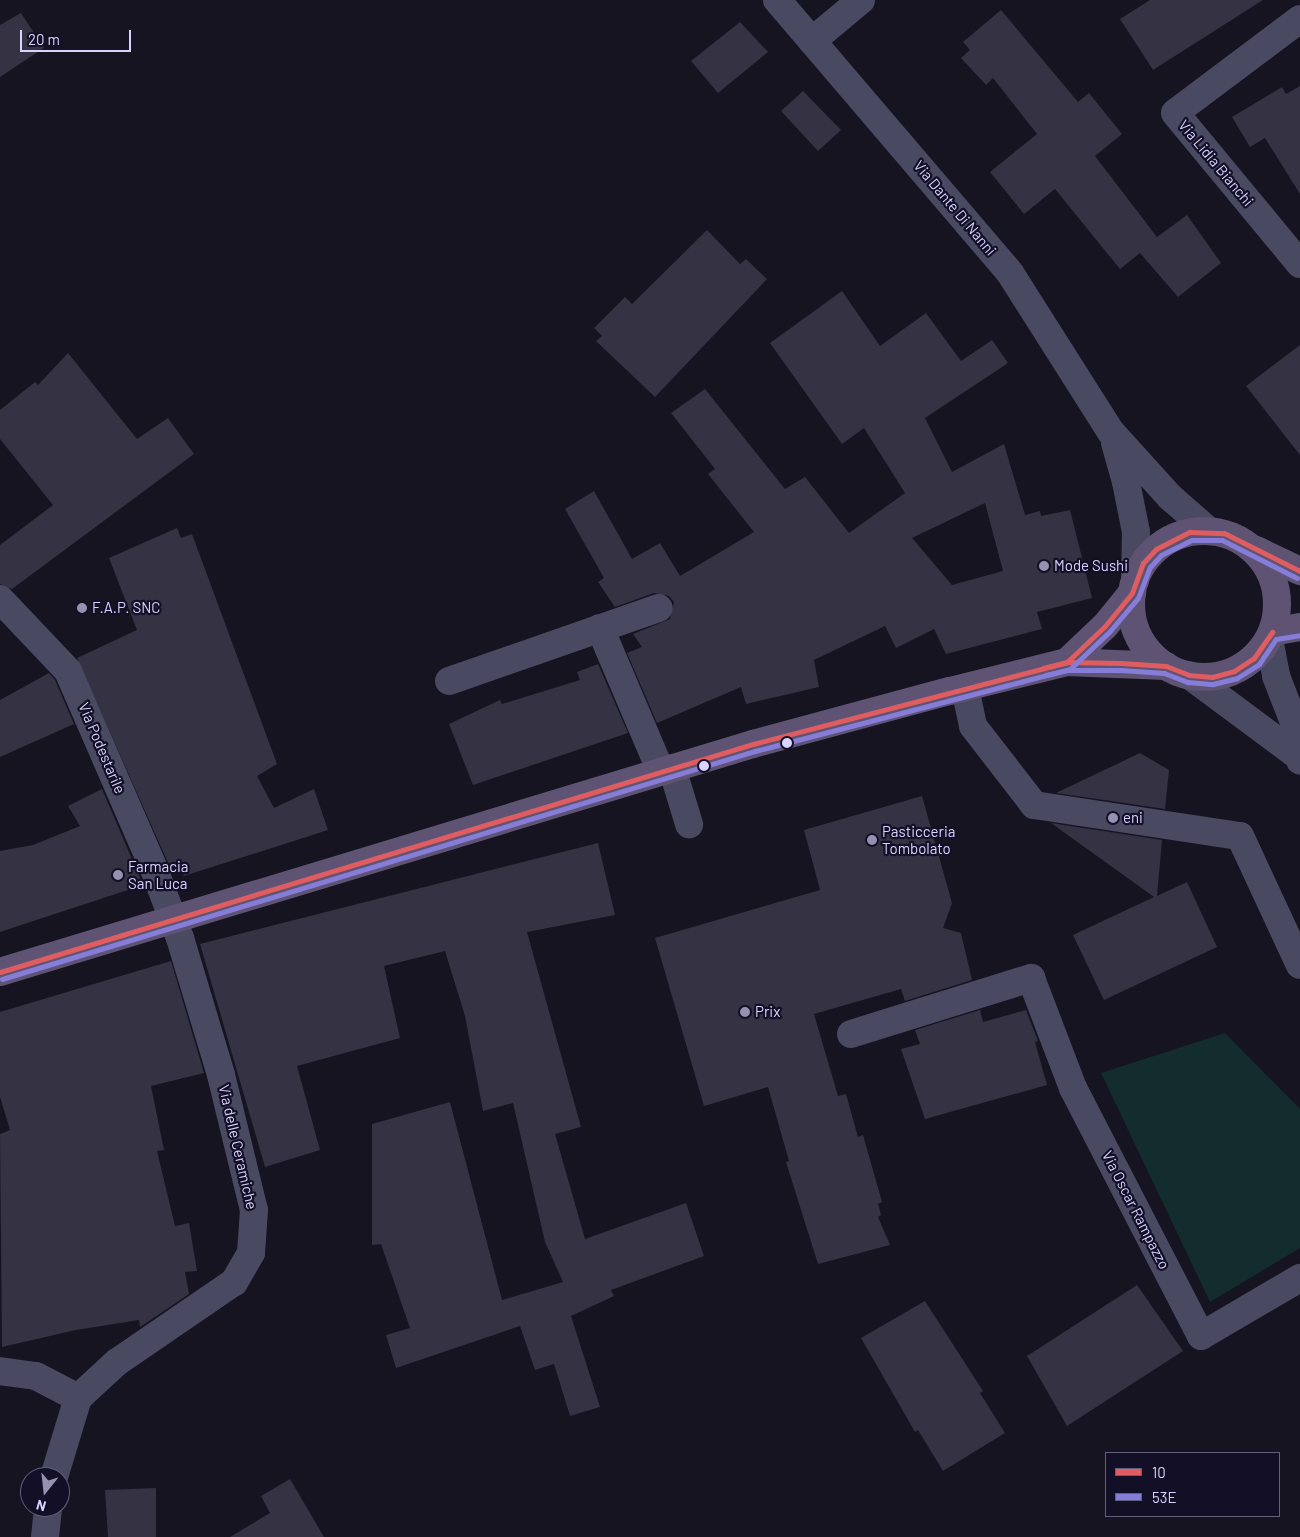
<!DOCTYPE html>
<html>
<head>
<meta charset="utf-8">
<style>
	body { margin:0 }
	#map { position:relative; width:1300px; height:1537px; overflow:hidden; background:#161421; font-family:Barlow,sans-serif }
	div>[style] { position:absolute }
	.green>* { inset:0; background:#132c2d }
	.building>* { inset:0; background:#343243 }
	.minor>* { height:28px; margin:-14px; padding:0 14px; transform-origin:14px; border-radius:14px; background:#4a4962 }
	.major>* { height:28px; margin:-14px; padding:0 14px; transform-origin:14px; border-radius:14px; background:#5e5373 }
	.major>.ring { margin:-14px; padding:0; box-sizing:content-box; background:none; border:28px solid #5e5373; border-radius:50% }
	.bus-1>* { height:5px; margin:-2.5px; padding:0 2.5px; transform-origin:2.5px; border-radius:2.5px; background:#df5c60 }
	.bus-2>* { height:5px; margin:-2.5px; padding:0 2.5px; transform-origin:2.5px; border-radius:2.5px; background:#867dd9 }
	.dots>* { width:14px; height:14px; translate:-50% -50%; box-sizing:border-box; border:2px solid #130f26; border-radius:50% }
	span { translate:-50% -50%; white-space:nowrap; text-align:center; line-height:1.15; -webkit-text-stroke:4.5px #130f26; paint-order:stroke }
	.street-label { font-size:15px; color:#d9d4ff }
	.poi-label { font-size:15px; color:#d9d4ff }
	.left { translate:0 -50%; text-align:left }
	.legend { position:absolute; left:1105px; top:1452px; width:175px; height:65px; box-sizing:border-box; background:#130f26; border:1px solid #625e7d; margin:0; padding:6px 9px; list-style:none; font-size:15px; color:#d9d4ff }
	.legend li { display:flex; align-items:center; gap:10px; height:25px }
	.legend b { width:25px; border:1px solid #625e7d }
	.north { position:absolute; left:20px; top:1467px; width:50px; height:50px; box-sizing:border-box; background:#130f26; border:1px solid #625e7d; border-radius:50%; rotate:196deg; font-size:14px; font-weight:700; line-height:20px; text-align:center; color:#d9d4ff }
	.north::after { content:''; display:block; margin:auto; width:18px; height:22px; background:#9591b1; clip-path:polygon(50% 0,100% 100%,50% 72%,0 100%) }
	.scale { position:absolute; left:20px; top:30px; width:111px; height:22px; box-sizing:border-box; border:2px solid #d9d4ff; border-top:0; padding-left:6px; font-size:15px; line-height:18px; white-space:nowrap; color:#d9d4ff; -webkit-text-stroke:4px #130f26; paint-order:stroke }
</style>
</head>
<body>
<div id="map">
	<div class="green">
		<div style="clip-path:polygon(1225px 1033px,1300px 1109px,1300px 1248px,1210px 1302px,1101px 1073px)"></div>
	</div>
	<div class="building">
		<div style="clip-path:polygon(1150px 0,1263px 0,1153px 70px,1120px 19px)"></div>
		<div style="clip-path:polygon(1001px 10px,1078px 102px,1089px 93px,1122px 134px,1095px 156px,1157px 237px,1187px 215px,1221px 263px,1178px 297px,1140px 253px,1120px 269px,1055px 189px,1024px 214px,990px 172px,1037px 134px,993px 78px,986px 85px,961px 58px,970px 50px,963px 42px)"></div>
		<div style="clip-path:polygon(21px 13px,44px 48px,0 77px,0 25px)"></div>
		<div style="clip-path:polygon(740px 22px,768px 52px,718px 93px,691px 61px)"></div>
		<div style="clip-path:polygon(1300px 86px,1300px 194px,1265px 138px,1250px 147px,1232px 117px,1282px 87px,1286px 94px)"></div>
		<div style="clip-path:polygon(803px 91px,841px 130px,818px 151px,781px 111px)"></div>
		<div style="clip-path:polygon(707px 230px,740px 264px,746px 259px,767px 279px,655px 397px,596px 341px,602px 336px,594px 328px,625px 297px,632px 304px)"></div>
		<div style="clip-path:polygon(evenodd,842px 291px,880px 346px,926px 313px,961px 361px,992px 340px,1008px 363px,925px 418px,952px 472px,1004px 444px,1025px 515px,1040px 511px,1041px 516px,1070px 510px,1092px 598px,1037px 612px,1042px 629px,946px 654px,934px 629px,896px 648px,885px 626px,814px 660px,819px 687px,746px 704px,741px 687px,657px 723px,627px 653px,642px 647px,633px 634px,670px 619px,674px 602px,669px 596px,654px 593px,615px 607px,598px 582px,604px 578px,565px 509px,594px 491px,632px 559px,660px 543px,680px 576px,754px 532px,708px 474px,715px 469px,671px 413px,705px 389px,785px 489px,805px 477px,849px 533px,905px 493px,864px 428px,842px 444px,770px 343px,842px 291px,985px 503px,1003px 571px,952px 585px,912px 538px,985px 503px)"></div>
		<div style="clip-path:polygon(1300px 345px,1300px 455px,1246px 386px)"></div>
		<div style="clip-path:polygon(68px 353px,137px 439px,168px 418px,194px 454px,12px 589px,0 584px,0 545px,53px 505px,0 439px,0 410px,35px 382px,38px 385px)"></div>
		<div style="clip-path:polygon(177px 528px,181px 538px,192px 534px,277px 764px,257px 776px,274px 808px,314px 789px,328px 830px,184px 876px,182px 871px,173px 874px,77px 658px,137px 630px,109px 558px)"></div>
		<div style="clip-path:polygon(598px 664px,628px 733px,473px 785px,449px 724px,500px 700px,502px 704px,580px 680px,577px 672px)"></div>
		<div style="clip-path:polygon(49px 673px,55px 680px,74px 724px,0 757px,0 700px)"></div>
		<div style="clip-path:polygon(1140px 753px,1169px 770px,1165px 809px,1056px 793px)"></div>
		<div style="clip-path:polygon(102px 789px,143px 885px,0 932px,0 851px,33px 845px,80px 826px,68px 806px)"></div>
		<div style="clip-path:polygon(922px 796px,952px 903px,943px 928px,961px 933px,972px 980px,905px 1001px,901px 989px,814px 1014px,838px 1096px,846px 1094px,858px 1137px,863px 1135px,882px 1202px,878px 1204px,881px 1215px,878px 1217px,890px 1245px,818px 1264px,786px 1162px,789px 1161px,768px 1087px,704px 1106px,655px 938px,820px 890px,804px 830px)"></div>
		<div style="clip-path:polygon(1051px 823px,1162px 840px,1157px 896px,1187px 882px,1217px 947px,1104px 1000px,1073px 935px,1154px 897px)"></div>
		<div style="clip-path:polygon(598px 843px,615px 915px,527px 932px,581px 1127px,555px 1134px,585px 1239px,686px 1203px,704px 1256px,611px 1290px,614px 1296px,571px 1316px,600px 1407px,570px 1416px,554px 1364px,535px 1370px,520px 1326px,396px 1368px,386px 1335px,410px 1328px,381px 1244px,372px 1245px,372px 1124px,450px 1102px,502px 1300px,563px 1282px,545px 1242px,513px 1103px,483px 1111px,465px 1016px,445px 951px,384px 966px,400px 1038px,297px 1066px,320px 1150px,265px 1167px,200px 944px)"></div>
		<div style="clip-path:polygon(171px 961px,204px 1073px,151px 1086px,164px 1150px,157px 1151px,175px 1226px,189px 1223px,197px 1271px,185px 1272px,189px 1294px,140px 1327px,139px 1320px,76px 1330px,2px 1347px,0 1134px,10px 1130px,0 1097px,0 1012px)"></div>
		<div style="clip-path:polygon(980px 1010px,983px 1022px,1026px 1010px,1038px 1041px,1035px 1042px,1047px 1085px,925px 1119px,901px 1049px,920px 1044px,915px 1030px)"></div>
		<div style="clip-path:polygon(1137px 1285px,1183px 1351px,1067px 1426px,1027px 1356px)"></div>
		<div style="clip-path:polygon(925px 1301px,983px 1391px,980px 1393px,1005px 1433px,943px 1471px,918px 1430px,915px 1432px,861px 1338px)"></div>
		<div style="clip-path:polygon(290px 1479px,324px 1537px,230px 1537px,270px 1513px,261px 1496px)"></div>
		<div style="clip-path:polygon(156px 1488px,156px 1537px,108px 1537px,105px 1490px)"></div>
	</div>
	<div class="minor">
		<div style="left:777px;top:0;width:359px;rotate:49.5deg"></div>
		<div style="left:1010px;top:273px;width:188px;rotate:57.6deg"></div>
		<div style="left:1111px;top:432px;width:88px;rotate:47.8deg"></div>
		<div style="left:1170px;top:497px;width:52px;rotate:41.1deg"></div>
		<div style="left:1300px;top:19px;width:156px;rotate:143.1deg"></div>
		<div style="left:1175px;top:113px;width:196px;rotate:50.4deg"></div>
		<div style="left:812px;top:41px;width:64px;rotate:-39.9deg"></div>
		<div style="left:1115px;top:443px;width:41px;rotate:74.2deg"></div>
		<div style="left:1126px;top:482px;width:51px;rotate:78.7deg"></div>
		<div style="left:1136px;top:532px;width:49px;rotate:91.2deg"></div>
		<div style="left:0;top:599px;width:99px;rotate:46.6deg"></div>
		<div style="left:68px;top:671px;width:216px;rotate:66.5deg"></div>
		<div style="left:154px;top:869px;width:74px;rotate:69.4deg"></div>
		<div style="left:180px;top:938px;width:143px;rotate:73.3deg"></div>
		<div style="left:221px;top:1075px;width:139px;rotate:76.3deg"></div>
		<div style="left:254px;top:1210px;width:43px;rotate:94deg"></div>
		<div style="left:251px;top:1253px;width:34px;rotate:120deg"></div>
		<div style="left:234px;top:1282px;width:142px;rotate:145.6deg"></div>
		<div style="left:117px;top:1362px;width:53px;rotate:137.3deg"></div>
		<div style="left:78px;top:1398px;width:83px;rotate:106.9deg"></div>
		<div style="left:600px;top:628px;width:156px;rotate:67deg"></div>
		<div style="left:1269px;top:639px;width:38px;rotate:79deg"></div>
		<div style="left:1276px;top:676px;width:53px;rotate:68.8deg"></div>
		<div style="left:1295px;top:725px;width:36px;rotate:82deg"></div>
		<div style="left:1189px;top:675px;width:136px;rotate:36.6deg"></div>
		<div style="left:449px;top:681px;width:222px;rotate:-19.2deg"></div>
		<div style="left:965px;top:688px;width:39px;rotate:78deg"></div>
		<div style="left:973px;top:726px;width:100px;rotate:52.3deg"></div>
		<div style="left:1034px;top:805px;width:208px;rotate:8.6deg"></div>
		<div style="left:1240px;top:836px;width:142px;rotate:65.1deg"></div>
		<div style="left:672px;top:768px;width:59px;rotate:73.1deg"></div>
		<div style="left:851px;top:1034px;width:189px;rotate:-17.3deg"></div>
		<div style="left:1031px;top:978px;width:118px;rotate:69.1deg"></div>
		<div style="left:1073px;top:1088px;width:279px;rotate:62.7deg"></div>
		<div style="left:1201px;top:1336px;width:115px;rotate:-30.4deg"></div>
		<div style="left:0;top:1371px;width:36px;rotate:8deg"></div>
		<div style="left:36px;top:1376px;width:47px;rotate:27.6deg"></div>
		<div style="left:45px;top:1537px;width:30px;rotate:-84deg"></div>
	</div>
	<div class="major">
		<div class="ring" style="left:1131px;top:531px;width:118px;height:118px"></div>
		<div style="left:1256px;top:550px;width:49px;rotate:25.5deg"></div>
		<div style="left:1272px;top:632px;width:28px;rotate:-10deg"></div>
		<div style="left:1067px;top:662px;width:52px;rotate:-43.5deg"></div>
		<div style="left:1105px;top:626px;width:43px;rotate:-50.7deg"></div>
		<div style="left:0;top:972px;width:787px;rotate:-16.85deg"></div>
		<div style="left:753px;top:744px;width:204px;rotate:-15.1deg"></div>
		<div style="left:950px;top:691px;width:121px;rotate:-13.9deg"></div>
		<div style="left:1067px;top:662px;width:99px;rotate:2.3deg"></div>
	</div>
	<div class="bus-1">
		<div style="left:1043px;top:668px;width:25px;rotate:-14deg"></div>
		<div style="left:1067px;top:662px;width:54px;rotate:1.1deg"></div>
		<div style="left:1121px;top:663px;width:45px;rotate:3.8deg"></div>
		<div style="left:1166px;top:666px;width:25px;rotate:21deg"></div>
		<div style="left:1189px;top:675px;width:23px;rotate:5deg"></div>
		<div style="left:1212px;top:677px;width:23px;rotate:-15deg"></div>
		<div style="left:1234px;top:671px;width:24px;rotate:-33deg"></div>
		<div style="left:1254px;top:658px;width:32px;rotate:-55deg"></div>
		<div style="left:0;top:972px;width:787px;rotate:-16.85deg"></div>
		<div style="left:753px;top:744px;width:325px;rotate:-14.6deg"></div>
		<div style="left:1067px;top:662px;width:52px;rotate:-43.5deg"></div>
		<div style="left:1105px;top:626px;width:43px;rotate:-50.7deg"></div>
		<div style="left:1132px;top:593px;width:32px;rotate:-70deg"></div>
		<div style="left:1143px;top:563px;width:19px;rotate:-47deg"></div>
		<div style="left:1156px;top:549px;width:38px;rotate:-27deg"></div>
		<div style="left:1190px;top:532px;width:34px;rotate:2deg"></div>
		<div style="left:1224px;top:533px;width:85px;rotate:26.6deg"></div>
	</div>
	<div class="bus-2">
		<div style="left:1046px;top:675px;width:23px;rotate:-13deg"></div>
		<div style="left:1068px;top:670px;width:53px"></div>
		<div style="left:1121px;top:670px;width:43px;rotate:4deg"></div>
		<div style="left:1164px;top:673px;width:26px;rotate:21deg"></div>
		<div style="left:1188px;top:682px;width:25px;rotate:5deg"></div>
		<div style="left:1213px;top:684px;width:25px;rotate:-14deg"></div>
		<div style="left:1237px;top:678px;width:26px;rotate:-32deg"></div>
		<div style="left:1259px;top:664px;width:30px;rotate:-56deg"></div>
		<div style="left:1276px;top:639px;width:24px;rotate:-9deg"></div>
		<div style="left:2px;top:979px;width:787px;rotate:-16.85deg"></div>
		<div style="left:755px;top:751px;width:325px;rotate:-14.6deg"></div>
		<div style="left:1070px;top:669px;width:55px;rotate:-43.5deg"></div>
		<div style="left:1110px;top:631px;width:43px;rotate:-49.7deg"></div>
		<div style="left:1138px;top:598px;width:33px;rotate:-69deg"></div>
		<div style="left:1150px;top:567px;width:16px;rotate:-47deg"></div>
		<div style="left:1161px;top:555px;width:34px;rotate:-26deg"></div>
		<div style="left:1192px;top:540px;width:30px"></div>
		<div style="left:1222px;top:540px;width:84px;rotate:26.9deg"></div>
	</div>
	<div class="dots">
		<div style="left:1044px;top:566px;background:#9591b1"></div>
		<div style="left:82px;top:608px;background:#9591b1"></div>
		<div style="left:787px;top:743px;background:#d9d4ff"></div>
		<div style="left:704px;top:766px;background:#d9d4ff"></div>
		<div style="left:1113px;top:818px;background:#9591b1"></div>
		<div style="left:872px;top:840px;background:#9591b1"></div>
		<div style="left:118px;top:875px;background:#9591b1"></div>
		<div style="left:745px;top:1012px;background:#9591b1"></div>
	</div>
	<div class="street-label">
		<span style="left:1216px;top:163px;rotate:50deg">Via Lidia Bianchi</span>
		<span style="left:955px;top:208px;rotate:50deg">Via Dante Di Nanni</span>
		<span style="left:102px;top:748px;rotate:67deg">Via Podestarile</span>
		<span style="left:238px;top:1147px;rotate:77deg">Via delle Ceramiche</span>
		<span style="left:1136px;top:1210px;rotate:63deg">Via Oscar Rampazzo</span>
	</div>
	<div class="poi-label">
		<span class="left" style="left:1054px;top:566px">Mode Sushi</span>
		<span class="left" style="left:92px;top:608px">F.A.P. SNC</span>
		<span class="left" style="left:1123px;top:818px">eni</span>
		<span class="left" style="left:882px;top:840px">Pasticceria<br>Tombolato</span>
		<span class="left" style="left:128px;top:875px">Farmacia<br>San Luca</span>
		<span class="left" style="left:755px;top:1012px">Prix</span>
	</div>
	<ul class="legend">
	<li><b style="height:6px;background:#df5c60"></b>10</li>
	<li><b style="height:6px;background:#867dd9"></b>53E</li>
	</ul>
	<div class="north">N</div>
	<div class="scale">20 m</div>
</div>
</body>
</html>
